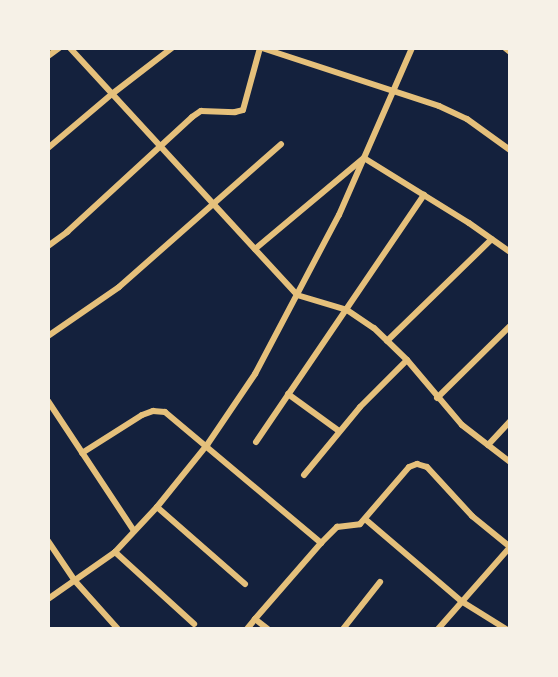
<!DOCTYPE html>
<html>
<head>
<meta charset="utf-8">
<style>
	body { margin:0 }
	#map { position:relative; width:558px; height:677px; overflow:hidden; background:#14213d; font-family:Barlow,sans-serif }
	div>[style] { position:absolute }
	.minor>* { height:6px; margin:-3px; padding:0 3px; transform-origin:3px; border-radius:3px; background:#e5c07b }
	span { translate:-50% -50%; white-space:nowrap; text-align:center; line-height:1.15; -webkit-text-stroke:4.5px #f6f1e7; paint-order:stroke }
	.frame { position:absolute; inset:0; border:50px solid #f6f1e7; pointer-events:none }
</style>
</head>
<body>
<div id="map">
	<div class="minor">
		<div style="left:70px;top:48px;width:335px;rotate:47.4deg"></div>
		<div style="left:297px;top:295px;width:52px;rotate:16.7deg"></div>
		<div style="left:347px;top:310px;width:32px;rotate:34deg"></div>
		<div style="left:374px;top:328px;width:46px;rotate:44.1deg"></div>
		<div style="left:407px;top:360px;width:85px;rotate:49.8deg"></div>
		<div style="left:462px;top:425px;width:61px;rotate:37.6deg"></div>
		<div style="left:262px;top:48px;width:186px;rotate:18.1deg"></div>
		<div style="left:439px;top:106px;width:31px;rotate:25deg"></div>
		<div style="left:467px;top:119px;width:53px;rotate:35.8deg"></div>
		<div style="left:505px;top:48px;width:6px;rotate:39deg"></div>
		<div style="left:48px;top:56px;width:14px;rotate:-36deg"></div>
		<div style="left:48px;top:148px;width:84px;rotate:-40.2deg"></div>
		<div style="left:112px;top:94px;width:76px;rotate:-37.5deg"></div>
		<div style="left:48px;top:246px;width:24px;rotate:-36deg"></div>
		<div style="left:67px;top:232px;width:170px;rotate:-42.6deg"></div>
		<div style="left:192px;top:117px;width:11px;rotate:-34deg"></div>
		<div style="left:201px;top:111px;width:34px;rotate:2deg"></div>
		<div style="left:235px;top:112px;width:8px;rotate:-14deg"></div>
		<div style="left:243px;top:110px;width:64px;rotate:-74.7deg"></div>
		<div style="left:255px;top:249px;width:142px;rotate:-39.9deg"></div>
		<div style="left:364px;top:158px;width:123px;rotate:31.8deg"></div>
		<div style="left:469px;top:223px;width:50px;rotate:35.3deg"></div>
		<div style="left:48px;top:336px;width:86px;rotate:-34.6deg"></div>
		<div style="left:119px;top:287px;width:216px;rotate:-41.4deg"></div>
		<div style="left:387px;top:341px;width:146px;rotate:-44.2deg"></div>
		<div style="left:288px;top:394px;width:63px;rotate:36deg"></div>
		<div style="left:437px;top:398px;width:103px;rotate:-44.6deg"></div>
		<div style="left:48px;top:401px;width:156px;rotate:56.5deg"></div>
		<div style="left:256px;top:442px;width:299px;rotate:-55.8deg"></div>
		<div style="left:488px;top:445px;width:33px;rotate:-47deg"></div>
		<div style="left:82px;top:453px;width:71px;rotate:-32.3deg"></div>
		<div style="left:142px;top:415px;width:12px;rotate:-20deg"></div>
		<div style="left:153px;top:411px;width:12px;rotate:5deg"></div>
		<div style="left:165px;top:412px;width:204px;rotate:40deg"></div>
		<div style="left:321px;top:543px;width:101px;rotate:131deg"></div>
		<div style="left:255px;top:619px;width:16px;rotate:38deg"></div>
		<div style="left:304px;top:475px;width:88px;rotate:-50.5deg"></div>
		<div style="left:360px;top:407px;width:66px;rotate:-45deg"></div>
		<div style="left:157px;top:507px;width:117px;rotate:41.2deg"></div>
		<div style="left:365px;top:519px;width:126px;rotate:40.5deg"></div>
		<div style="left:461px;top:601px;width:53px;rotate:31.9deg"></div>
		<div style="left:48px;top:541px;width:48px;rotate:56deg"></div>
		<div style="left:75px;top:581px;width:64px;rotate:48.1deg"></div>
		<div style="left:321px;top:543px;width:23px;rotate:-45deg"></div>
		<div style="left:337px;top:527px;width:23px;rotate:-7deg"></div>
		<div style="left:360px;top:524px;width:75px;rotate:-49.3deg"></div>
		<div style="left:409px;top:467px;width:9px;rotate:-21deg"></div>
		<div style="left:417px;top:464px;width:10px;rotate:17deg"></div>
		<div style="left:427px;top:467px;width:67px;rotate:47.4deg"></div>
		<div style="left:472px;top:516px;width:49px;rotate:39.2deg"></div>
		<div style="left:115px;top:552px;width:107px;rotate:42.3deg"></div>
		<div style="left:48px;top:599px;width:82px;rotate:-35deg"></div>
		<div style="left:115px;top:552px;width:62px;rotate:-47deg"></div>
		<div style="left:157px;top:507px;width:80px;rotate:-51.1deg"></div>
		<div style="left:207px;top:445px;width:86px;rotate:-55.9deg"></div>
		<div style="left:255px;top:374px;width:180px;rotate:-62.2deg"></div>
		<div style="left:339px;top:215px;width:182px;rotate:-66.4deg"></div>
		<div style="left:247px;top:629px;width:13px;rotate:-51deg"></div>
		<div style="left:343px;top:629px;width:60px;rotate:-51.8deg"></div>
		<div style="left:438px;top:629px;width:109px;rotate:-48.7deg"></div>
	</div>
	<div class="frame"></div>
</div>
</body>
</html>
